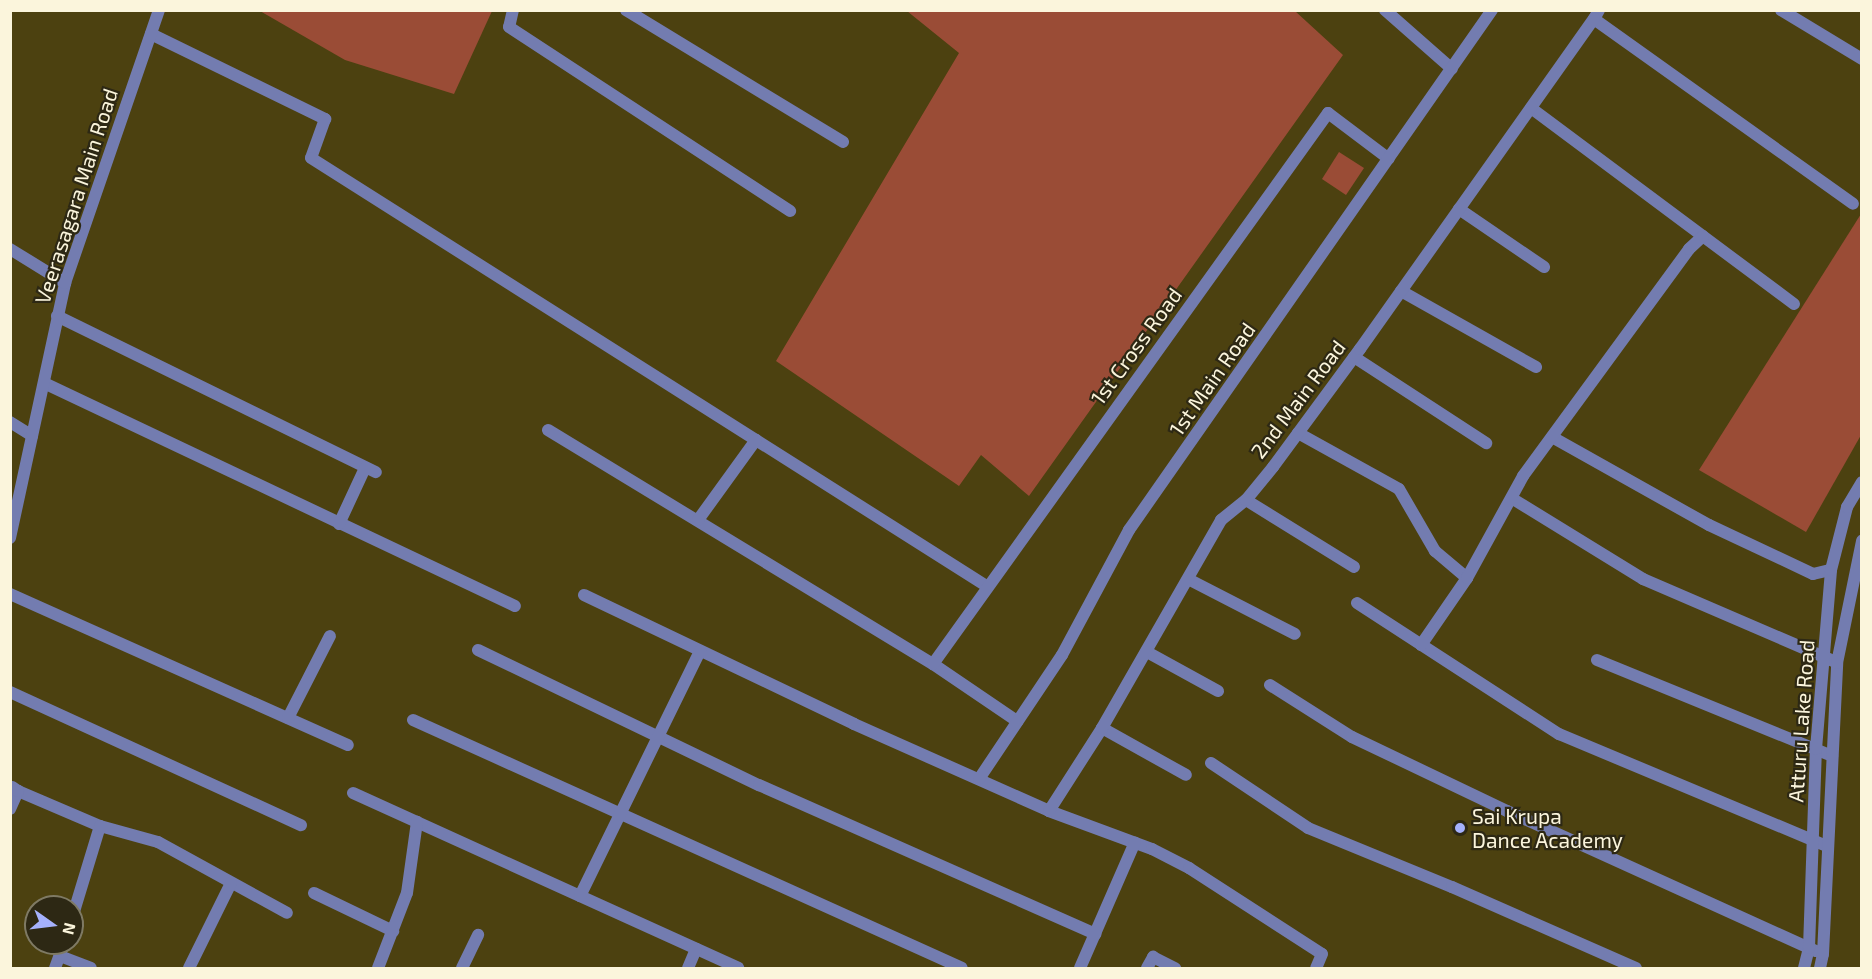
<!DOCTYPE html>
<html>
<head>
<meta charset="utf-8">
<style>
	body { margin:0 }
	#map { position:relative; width:1872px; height:979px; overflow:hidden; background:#4c4110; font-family:"Exo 2",sans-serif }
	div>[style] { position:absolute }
	.green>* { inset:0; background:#9a4c36 }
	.minor>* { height:12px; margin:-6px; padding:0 6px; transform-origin:6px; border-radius:6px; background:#737cb0 }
	.tertiary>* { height:12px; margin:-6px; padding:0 6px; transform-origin:6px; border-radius:6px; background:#737cb0 }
	.dots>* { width:16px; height:16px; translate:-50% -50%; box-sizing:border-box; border:3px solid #2d2814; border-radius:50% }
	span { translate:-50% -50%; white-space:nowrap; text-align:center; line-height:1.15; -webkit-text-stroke:4.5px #2d2814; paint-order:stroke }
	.street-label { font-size:21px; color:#fbf5dc }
	.poi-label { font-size:21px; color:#fbf5dc }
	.left { translate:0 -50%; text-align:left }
	.frame { position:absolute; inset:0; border:12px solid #fbf5dc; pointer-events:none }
	.north { position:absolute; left:24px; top:895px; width:60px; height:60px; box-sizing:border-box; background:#2d2814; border:2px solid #7f7a64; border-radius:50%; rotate:104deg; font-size:16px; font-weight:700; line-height:24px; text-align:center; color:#fbf5dc }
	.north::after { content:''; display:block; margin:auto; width:21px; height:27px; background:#a5b1fc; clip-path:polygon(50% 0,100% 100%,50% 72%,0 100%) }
</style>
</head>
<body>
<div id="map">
	<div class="green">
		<div style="clip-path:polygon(260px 11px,492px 11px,454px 94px,345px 60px)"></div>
		<div style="clip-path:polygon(907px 11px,1295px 11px,1343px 55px,1029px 496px,981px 455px,959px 486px,776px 361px,959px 53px)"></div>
		<div style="clip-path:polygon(1339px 152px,1364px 168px,1346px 195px,1322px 179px)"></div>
		<div style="clip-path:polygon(1861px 214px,1861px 435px,1806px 532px,1699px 470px)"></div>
	</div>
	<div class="minor">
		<div style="left:513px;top:10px;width:17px;rotate:103deg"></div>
		<div style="left:509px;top:27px;width:336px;rotate:33.2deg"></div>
		<div style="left:626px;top:10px;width:254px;rotate:31.3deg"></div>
		<div style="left:1385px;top:10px;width:89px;rotate:41.4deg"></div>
		<div style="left:1599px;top:10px;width:10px;rotate:119deg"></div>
		<div style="left:1594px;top:19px;width:318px;rotate:35.5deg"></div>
		<div style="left:151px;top:34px;width:194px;rotate:26deg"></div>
		<div style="left:325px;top:119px;width:41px;rotate:109.7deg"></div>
		<div style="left:311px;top:158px;width:801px;rotate:32.36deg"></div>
		<div style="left:1531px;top:108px;width:328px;rotate:36.7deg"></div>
		<div style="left:1459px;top:209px;width:103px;rotate:34.3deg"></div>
		<div style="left:10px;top:249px;width:65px;rotate:31.7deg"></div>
		<div style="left:1401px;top:291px;width:155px;rotate:29.4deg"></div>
		<div style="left:57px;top:316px;width:355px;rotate:26.1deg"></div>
		<div style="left:1354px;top:357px;width:158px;rotate:33.1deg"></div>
		<div style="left:44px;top:383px;width:521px;rotate:25.34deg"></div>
		<div style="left:10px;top:422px;width:26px;rotate:32deg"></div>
		<div style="left:548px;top:430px;width:451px;rotate:31.3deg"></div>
		<div style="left:933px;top:664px;width:102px;rotate:34.2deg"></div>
		<div style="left:1298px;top:433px;width:115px;rotate:29deg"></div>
		<div style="left:1399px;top:489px;width:72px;rotate:59.9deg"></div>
		<div style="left:1435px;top:551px;width:42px;rotate:40.2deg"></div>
		<div style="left:1552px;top:437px;width:180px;rotate:29.3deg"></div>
		<div style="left:1709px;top:525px;width:115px;rotate:25.2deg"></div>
		<div style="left:1813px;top:574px;width:18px;rotate:-13deg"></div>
		<div style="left:1513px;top:499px;width:153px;rotate:31.6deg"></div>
		<div style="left:1643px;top:579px;width:207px;rotate:23.3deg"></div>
		<div style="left:1246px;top:500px;width:127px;rotate:31.8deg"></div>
		<div style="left:698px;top:520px;width:99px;rotate:-54.1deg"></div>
		<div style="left:339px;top:524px;width:62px;rotate:-65.1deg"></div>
		<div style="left:1188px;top:579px;width:120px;rotate:27.2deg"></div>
		<div style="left:10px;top:594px;width:370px;rotate:24.1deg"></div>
		<div style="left:584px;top:595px;width:299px;rotate:25.5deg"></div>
		<div style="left:854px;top:724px;width:214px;rotate:24deg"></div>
		<div style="left:1049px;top:811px;width:110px;rotate:20.3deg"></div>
		<div style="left:1152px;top:849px;width:42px;rotate:27.2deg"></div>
		<div style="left:1189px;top:868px;width:158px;rotate:32.9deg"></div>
		<div style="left:1322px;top:954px;width:15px;rotate:113deg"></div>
		<div style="left:1357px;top:603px;width:241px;rotate:33deg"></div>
		<div style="left:1559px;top:734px;width:290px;rotate:22.7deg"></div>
		<div style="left:1421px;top:645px;width:81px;rotate:-55.5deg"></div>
		<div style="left:1467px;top:578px;width:116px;rotate:-61.2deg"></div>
		<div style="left:1523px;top:476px;width:281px;rotate:-53.8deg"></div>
		<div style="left:1689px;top:249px;width:19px;rotate:-43deg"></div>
		<div style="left:478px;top:650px;width:312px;rotate:25.7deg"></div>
		<div style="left:759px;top:785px;width:368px;rotate:23.9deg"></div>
		<div style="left:1147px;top:652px;width:81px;rotate:28.8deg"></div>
		<div style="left:1597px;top:660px;width:254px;rotate:22.2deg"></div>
		<div style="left:933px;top:664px;width:678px;rotate:-54.36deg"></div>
		<div style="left:1328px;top:113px;width:76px;rotate:37deg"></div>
		<div style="left:1270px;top:685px;width:97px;rotate:32.4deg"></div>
		<div style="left:1352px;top:737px;width:172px;rotate:25.5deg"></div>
		<div style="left:1507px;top:811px;width:339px;rotate:24.4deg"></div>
		<div style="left:10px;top:692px;width:320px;rotate:24.6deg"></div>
		<div style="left:288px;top:718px;width:92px;rotate:-62.9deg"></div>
		<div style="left:413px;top:720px;width:602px;rotate:24.31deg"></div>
		<div style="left:1102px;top:728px;width:96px;rotate:29.2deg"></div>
		<div style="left:1211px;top:763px;width:117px;rotate:33.8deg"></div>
		<div style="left:1308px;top:828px;width:156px;rotate:22.3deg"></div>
		<div style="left:1452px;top:887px;width:201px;rotate:23.8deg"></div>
		<div style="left:979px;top:779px;width:149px;rotate:-56.2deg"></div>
		<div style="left:1062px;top:655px;width:142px;rotate:-61.8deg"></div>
		<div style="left:1129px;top:530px;width:634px;rotate:-55.08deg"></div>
		<div style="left:18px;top:791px;width:89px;rotate:23.1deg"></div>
		<div style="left:100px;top:826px;width:96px;rotate:106.9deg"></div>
		<div style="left:353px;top:793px;width:423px;rotate:24.4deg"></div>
		<div style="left:10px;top:809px;width:20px;rotate:-66deg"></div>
		<div style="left:18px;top:791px;width:7px;rotate:-146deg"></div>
		<div style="left:1049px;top:811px;width:98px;rotate:-57.4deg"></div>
		<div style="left:1102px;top:728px;width:240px;rotate:-60.2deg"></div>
		<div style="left:1221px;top:520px;width:32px;rotate:-39deg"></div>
		<div style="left:1246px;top:500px;width:43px;rotate:-50.7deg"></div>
		<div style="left:1273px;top:467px;width:147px;rotate:-53.6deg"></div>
		<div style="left:1360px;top:349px;width:405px;rotate:-54.7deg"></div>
		<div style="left:100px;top:826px;width:60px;rotate:15.4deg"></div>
		<div style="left:158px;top:842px;width:147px;rotate:28.8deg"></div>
		<div style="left:314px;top:893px;width:88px;rotate:25.7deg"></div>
		<div style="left:580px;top:896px;width:273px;rotate:-63.9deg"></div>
		<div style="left:60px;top:956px;width:33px;rotate:21deg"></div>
		<div style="left:55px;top:968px;width:27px;rotate:-70deg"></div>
		<div style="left:189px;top:968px;width:95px;rotate:-63.7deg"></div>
		<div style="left:378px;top:968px;width:80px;rotate:-68.9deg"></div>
		<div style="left:407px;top:893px;width:72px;rotate:-82deg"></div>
		<div style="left:462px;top:968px;width:37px;rotate:-64deg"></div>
		<div style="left:688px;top:968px;width:21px;rotate:-67deg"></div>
		<div style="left:1080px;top:968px;width:137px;rotate:-66.4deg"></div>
		<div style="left:1147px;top:968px;width:13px;rotate:-61deg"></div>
		<div style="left:1153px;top:957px;width:25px;rotate:27deg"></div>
	</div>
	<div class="tertiary">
		<div style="left:1781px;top:10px;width:95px;rotate:31.2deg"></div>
		<div style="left:10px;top:538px;width:261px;rotate:-77.8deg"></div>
		<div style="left:65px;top:283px;width:289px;rotate:-71deg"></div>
		<div style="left:1804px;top:968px;width:21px;rotate:-76deg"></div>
		<div style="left:1809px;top:948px;width:199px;rotate:-88deg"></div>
		<div style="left:1816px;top:749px;width:180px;rotate:-85.2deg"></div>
		<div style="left:1831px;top:570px;width:65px;rotate:-75.7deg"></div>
		<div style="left:1847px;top:507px;width:29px;rotate:-59deg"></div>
		<div style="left:1820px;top:968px;width:14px;rotate:-78deg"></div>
		<div style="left:1823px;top:954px;width:291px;rotate:-87.2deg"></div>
		<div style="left:1837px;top:663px;width:125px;rotate:-78.4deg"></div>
	</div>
	<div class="dots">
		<div style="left:1460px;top:828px;background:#a5b1fc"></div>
	</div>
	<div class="street-label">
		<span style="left:76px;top:196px;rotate:-72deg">Veerasagara Main Road</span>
		<span style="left:1136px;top:346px;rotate:-54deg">1st Cross Road</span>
		<span style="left:1212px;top:379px;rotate:-55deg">1st Main Road</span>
		<span style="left:1298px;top:399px;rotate:-53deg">2nd Main Road</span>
		<span style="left:1801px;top:721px;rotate:-86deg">Atturu Lake Road</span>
	</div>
	<div class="poi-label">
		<span class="left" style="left:1472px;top:828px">Sai Krupa<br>Dance Academy</span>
	</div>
	<div class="frame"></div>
	<div class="north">N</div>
</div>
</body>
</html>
